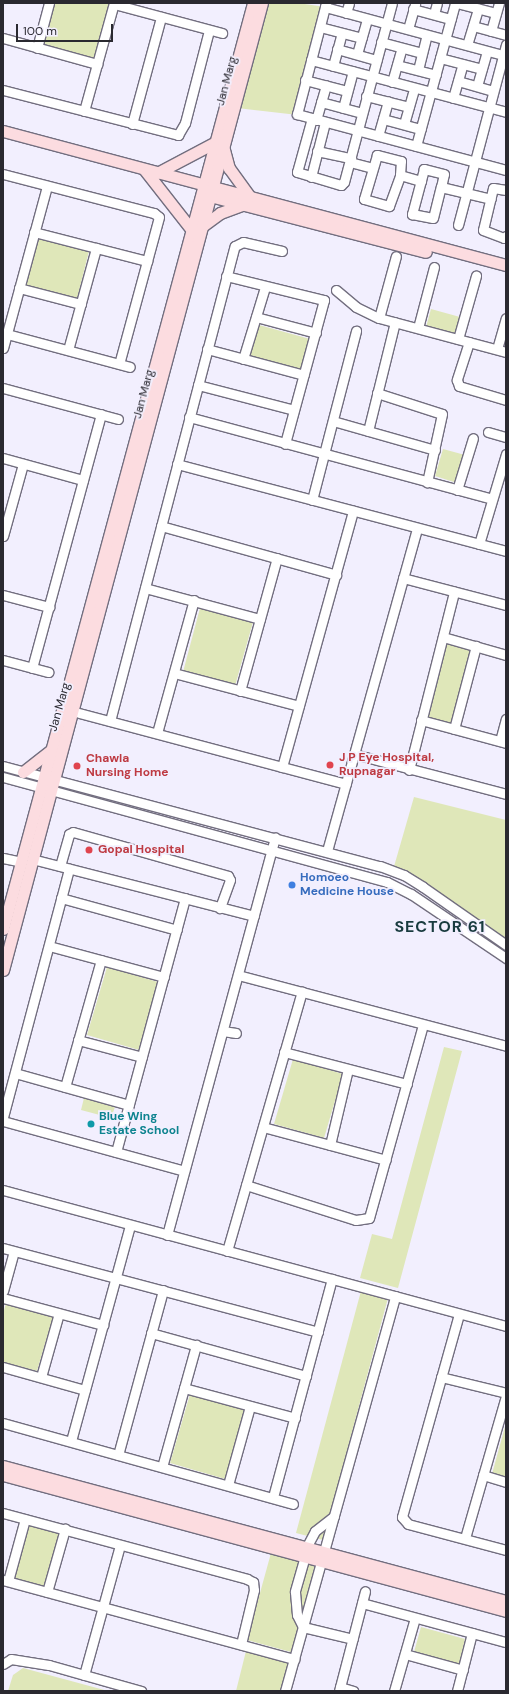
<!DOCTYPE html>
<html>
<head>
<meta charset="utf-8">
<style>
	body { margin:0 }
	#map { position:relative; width:509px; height:1694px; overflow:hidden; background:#f2effe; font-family:"DM Sans",sans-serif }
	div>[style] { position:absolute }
	.green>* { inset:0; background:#dfe7b9 }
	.roads { filter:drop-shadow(1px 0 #726e7f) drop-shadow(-1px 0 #726e7f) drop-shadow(0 1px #726e7f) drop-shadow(0 -1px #726e7f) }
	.minor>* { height:9px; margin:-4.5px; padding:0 4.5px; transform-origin:4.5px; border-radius:4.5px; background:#fff }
	.major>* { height:11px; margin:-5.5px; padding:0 5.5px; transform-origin:5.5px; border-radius:5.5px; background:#fcdce0 }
	.dots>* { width:11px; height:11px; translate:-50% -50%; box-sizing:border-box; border:2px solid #f2effe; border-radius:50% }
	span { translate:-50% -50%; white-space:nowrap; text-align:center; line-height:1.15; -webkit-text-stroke:3.5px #f2effe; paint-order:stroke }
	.street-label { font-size:12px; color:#2a2930 }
	.health-label { font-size:12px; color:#be3a42; font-weight:700 }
	.left { translate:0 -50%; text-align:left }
	.shop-label { font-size:12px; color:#366cbe; font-weight:700 }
	.culture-label { font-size:12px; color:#0d838f; font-weight:700 }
	.district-label { font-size:16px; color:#193b3f; font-weight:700; letter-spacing:1px }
	.frame { position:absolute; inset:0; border:4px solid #2a2930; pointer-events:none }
	.scale { position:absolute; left:16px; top:24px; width:97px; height:18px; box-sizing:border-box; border:2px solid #2a2930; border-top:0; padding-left:5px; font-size:12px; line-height:14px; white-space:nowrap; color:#2a2930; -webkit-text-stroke:3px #f2effe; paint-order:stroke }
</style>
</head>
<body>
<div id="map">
	<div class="green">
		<div style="clip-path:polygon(49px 3px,114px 3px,97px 64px,37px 48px)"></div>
		<div style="clip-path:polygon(258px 3px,298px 3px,325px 7px,298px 115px,229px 107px)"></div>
		<div style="clip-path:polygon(35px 238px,89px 251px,77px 299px,23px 285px)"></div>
		<div style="clip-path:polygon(431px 309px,460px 317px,455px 335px,426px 327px)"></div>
		<div style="clip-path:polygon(259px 325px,310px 339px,301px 371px,250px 356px)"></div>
		<div style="clip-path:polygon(443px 449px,465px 455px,457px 483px,435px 476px)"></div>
		<div style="clip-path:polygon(200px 608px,253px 622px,235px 686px,183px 672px)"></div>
		<div style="clip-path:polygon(445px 643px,471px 650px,451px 724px,425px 717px)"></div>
		<div style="clip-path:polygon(414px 797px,506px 820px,506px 945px,393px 870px)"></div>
		<div style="clip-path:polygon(107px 967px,158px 982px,139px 1050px,87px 1035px)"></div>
		<div style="clip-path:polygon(444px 1047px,462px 1051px,398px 1288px,360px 1278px,372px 1234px,392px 1239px)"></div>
		<div style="clip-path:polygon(293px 1059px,343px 1074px,324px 1138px,274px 1124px)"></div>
		<div style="clip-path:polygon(84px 1098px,115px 1107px,111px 1118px,81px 1110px)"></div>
		<div style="clip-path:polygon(361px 1291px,388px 1298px,323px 1540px,296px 1533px)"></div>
		<div style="clip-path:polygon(6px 1303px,53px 1317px,37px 1371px,3px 1362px,3px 1314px)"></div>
		<div style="clip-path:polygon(190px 1394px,245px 1410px,225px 1479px,170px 1463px)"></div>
		<div style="clip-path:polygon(506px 1423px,506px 1478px,492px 1474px)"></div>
		<div style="clip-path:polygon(29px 1525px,61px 1533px,45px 1588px,14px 1580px)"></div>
		<div style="clip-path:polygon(271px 1553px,315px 1565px,291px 1652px,247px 1640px)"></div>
		<div style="clip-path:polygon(421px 1627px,465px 1639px,459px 1664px,414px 1652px)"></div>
		<div style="clip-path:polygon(246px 1651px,289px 1662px,281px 1691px,236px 1691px)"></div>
		<div style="clip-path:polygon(23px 1668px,108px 1691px,8px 1691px,13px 1675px)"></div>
	</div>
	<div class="roads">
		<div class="minor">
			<div style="left:326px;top:3px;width:115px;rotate:104.6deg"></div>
			<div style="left:297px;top:114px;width:216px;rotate:15deg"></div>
			<div style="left:457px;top:3px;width:40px;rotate:14.4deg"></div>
			<div style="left:114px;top:4px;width:112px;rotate:15deg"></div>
			<div style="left:325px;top:7px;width:188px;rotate:15.1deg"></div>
			<div style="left:413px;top:9px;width:39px;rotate:15deg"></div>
			<div style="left:346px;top:13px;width:10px;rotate:-73deg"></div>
			<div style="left:434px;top:14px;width:11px;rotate:-75deg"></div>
			<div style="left:473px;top:26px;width:34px;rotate:15deg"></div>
			<div style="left:320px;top:27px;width:43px;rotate:14.7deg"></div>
			<div style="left:408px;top:29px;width:26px;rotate:-74deg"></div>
			<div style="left:491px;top:31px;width:29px;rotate:-74deg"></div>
			<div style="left:3px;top:38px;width:98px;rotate:15.5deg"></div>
			<div style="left:381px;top:42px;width:42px;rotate:15deg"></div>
			<div style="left:467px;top:45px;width:38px;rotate:-73deg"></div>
			<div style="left:37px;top:48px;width:47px;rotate:-75.1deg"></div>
			<div style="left:337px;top:49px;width:41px;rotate:15.8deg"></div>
			<div style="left:357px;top:54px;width:36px;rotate:-74deg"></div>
			<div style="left:440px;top:58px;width:43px;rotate:14.7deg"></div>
			<div style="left:311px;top:60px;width:202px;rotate:14.9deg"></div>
			<div style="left:397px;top:65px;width:40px;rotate:14.4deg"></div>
			<div style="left:333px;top:66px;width:34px;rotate:-75deg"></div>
			<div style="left:418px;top:70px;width:36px;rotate:-76deg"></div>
			<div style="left:305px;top:80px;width:43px;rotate:14.7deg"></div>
			<div style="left:458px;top:81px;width:36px;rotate:16deg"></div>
			<div style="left:392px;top:82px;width:35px;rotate:-74deg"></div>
			<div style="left:477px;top:86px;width:36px;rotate:-74deg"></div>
			<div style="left:3px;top:90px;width:181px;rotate:14.4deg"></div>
			<div style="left:178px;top:135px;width:14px;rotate:-60deg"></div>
			<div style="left:185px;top:123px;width:96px;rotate:-75.5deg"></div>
			<div style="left:366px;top:96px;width:44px;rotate:14.3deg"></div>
			<div style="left:453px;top:98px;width:35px;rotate:-74deg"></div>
			<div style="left:321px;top:102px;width:42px;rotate:15deg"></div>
			<div style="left:343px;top:108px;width:38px;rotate:-75deg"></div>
			<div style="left:84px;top:111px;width:112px;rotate:-74.5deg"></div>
			<div style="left:312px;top:118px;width:56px;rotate:105.5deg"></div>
			<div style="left:297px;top:172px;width:46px;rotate:16.5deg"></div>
			<div style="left:341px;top:185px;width:4px;rotate:-45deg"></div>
			<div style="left:344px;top:182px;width:185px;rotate:-75deg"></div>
			<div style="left:383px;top:119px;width:39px;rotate:15deg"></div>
			<div style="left:316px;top:120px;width:36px;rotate:-74deg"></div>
			<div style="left:132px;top:124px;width:111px;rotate:-74.8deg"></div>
			<div style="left:404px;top:124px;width:37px;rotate:-74deg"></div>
			<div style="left:378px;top:136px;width:36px;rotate:-74deg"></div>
			<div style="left:416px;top:146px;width:148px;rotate:-74.7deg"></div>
			<div style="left:317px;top:151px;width:35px;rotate:12deg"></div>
			<div style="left:350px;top:162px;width:23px;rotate:15deg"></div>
			<div style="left:3px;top:174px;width:156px;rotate:14.5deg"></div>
			<div style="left:154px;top:213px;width:6px;rotate:39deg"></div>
			<div style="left:159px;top:217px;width:152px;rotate:105.2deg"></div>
			<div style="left:400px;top:175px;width:14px;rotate:-86deg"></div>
			<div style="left:401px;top:161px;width:25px;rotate:-166deg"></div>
			<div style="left:377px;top:155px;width:46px;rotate:106.5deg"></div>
			<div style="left:364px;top:199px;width:26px;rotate:16deg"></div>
			<div style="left:389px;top:206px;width:33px;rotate:-70deg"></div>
			<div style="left:400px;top:175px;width:22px;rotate:16deg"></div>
			<div style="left:311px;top:177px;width:57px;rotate:-75.7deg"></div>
			<div style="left:441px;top:187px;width:13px;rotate:-77deg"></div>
			<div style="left:444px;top:174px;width:21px;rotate:-166deg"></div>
			<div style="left:424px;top:169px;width:47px;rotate:104.9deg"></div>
			<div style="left:412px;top:214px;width:21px;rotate:11deg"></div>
			<div style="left:433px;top:218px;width:32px;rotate:-76deg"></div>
			<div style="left:441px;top:187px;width:51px;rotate:13.5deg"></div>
			<div style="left:506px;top:190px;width:13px;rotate:-171deg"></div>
			<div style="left:493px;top:188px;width:43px;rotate:103.4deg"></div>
			<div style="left:483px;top:230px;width:22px;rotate:21deg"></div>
			<div style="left:504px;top:238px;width:3px;rotate:-45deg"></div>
			<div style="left:458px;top:225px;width:187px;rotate:-75.1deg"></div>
			<div style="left:34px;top:232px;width:117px;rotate:14.4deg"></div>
			<div style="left:226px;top:276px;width:101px;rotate:13.8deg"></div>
			<div style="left:324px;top:300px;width:149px;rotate:105.2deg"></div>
			<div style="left:19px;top:288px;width:64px;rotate:14.5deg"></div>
			<div style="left:336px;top:290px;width:26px;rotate:40deg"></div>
			<div style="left:356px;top:307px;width:25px;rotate:26deg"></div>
			<div style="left:379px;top:318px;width:131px;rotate:15deg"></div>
			<div style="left:256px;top:317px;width:62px;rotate:14.9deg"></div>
			<div style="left:379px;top:318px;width:64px;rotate:-74.7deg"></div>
			<div style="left:418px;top:328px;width:63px;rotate:-75.3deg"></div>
			<div style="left:7px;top:334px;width:127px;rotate:15deg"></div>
			<div style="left:458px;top:339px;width:66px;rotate:-74.1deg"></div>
			<div style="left:469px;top:342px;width:40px;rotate:108deg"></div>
			<div style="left:457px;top:380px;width:6px;rotate:72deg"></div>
			<div style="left:459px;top:386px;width:49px;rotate:16.6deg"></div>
			<div style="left:3px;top:348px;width:168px;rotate:-74.8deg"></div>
			<div style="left:207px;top:349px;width:100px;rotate:15deg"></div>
			<div style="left:497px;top:349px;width:32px;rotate:-74deg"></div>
			<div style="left:68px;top:350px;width:106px;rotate:-74.6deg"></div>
			<div style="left:243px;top:359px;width:75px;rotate:-73deg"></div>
			<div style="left:198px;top:385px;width:99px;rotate:14.6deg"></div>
			<div style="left:3px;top:388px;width:119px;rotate:15.1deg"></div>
			<div style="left:377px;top:393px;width:68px;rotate:17.9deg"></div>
			<div style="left:442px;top:414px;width:70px;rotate:102.4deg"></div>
			<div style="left:189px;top:417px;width:314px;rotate:15.1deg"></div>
			<div style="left:333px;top:421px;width:106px;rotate:15.9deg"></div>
			<div style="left:368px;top:431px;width:112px;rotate:-76.1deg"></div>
			<div style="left:488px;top:432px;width:19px;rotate:16deg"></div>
			<div style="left:3px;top:458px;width:83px;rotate:15.4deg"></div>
			<div style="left:177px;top:464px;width:340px;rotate:14.8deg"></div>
			<div style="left:457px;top:490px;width:54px;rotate:-72.9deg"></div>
			<div style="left:312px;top:500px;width:175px;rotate:-75.4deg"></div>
			<div style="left:161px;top:526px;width:182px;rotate:15.6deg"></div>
			<div style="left:3px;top:536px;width:75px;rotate:-74.5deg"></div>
			<div style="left:479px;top:544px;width:94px;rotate:-73.3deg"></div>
			<div style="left:403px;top:578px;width:106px;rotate:14.7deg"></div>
			<div style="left:145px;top:588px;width:119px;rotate:15.1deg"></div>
			<div style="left:3px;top:595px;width:48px;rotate:14.6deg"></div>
			<div style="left:443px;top:637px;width:66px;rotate:15.9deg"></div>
			<div style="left:3px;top:660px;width:47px;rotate:14.9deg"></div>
			<div style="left:32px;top:668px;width:263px;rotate:-74.8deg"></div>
			<div style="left:174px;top:673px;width:129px;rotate:14.8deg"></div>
			<div style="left:240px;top:691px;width:138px;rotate:-74.5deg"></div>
			<div style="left:79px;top:713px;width:276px;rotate:14.9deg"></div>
			<div style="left:421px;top:720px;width:88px;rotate:15.1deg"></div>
			<div style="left:110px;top:721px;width:491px;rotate:-75.3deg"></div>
			<div style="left:235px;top:246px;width:9px;rotate:-27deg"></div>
			<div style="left:243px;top:242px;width:40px;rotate:13deg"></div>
			<div style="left:454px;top:729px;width:86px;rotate:-75.2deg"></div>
			<div style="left:157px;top:733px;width:138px;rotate:-74.5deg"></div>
			<div style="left:500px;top:741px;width:23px;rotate:-75deg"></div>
			<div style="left:354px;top:754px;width:157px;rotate:14.7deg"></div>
			<div style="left:3px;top:766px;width:390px;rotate:14.9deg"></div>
			<div style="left:380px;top:866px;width:26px;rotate:21deg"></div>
			<div style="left:404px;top:875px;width:22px;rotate:32deg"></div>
			<div style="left:423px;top:887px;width:101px;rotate:34.9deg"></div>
			<div style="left:282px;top:767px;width:266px;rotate:-74.5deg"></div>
			<div style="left:409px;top:770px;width:184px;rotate:-75.8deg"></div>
			<div style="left:3px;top:777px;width:398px;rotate:15.3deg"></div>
			<div style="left:387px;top:882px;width:27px;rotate:27deg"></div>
			<div style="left:411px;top:894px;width:115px;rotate:34deg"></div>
			<div style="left:327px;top:851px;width:335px;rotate:-74.4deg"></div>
			<div style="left:3px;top:858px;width:19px;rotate:12deg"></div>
			<div style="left:32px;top:859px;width:229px;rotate:14.4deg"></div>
			<div style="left:60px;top:866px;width:33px;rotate:-74deg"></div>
			<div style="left:69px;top:834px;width:4px;rotate:-27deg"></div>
			<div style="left:73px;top:832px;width:161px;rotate:15.8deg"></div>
			<div style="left:228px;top:876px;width:4px;rotate:63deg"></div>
			<div style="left:230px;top:880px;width:30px;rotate:110deg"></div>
			<div style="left:61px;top:898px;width:120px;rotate:15.4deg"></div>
			<div style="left:49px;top:946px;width:119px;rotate:15.1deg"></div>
			<div style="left:238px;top:975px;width:277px;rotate:14.8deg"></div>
			<div style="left:223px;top:1031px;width:13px;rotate:9deg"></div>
			<div style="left:78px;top:1040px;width:66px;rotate:14.9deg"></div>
			<div style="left:284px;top:1052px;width:127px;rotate:14.6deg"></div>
			<div style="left:15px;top:1073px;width:118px;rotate:15.7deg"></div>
			<div style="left:65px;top:1087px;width:132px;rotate:-74.2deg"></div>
			<div style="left:3px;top:1117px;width:257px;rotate:-75.1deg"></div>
			<div style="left:3px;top:1121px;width:188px;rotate:15.4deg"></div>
			<div style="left:263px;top:1127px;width:127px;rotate:15deg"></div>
			<div style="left:330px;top:1145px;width:78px;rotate:-76.7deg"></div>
			<div style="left:116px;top:1152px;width:263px;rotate:-74.8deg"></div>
			<div style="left:246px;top:1185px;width:115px;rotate:17.7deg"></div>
			<div style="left:356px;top:1220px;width:13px;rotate:-9deg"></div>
			<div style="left:369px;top:1218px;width:200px;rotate:-74.4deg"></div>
			<div style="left:3px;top:1190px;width:521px;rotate:15.13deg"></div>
			<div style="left:167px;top:1235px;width:412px;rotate:-74.8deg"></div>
			<div style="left:3px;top:1248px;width:326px;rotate:14.9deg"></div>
			<div style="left:227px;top:1251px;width:270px;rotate:-73.9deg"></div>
			<div style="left:3px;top:1291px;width:41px;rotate:-74.6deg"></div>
			<div style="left:3px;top:1298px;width:104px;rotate:15.1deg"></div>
			<div style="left:459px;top:1314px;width:211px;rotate:105.7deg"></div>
			<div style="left:402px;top:1517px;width:9px;rotate:49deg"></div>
			<div style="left:408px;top:1524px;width:101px;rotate:14.9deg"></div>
			<div style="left:151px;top:1333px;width:161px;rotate:15.5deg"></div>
			<div style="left:3px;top:1367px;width:85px;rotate:15.7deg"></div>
			<div style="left:41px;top:1377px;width:66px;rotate:-74.3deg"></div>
			<div style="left:441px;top:1377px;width:67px;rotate:13.8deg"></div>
			<div style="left:184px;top:1388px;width:115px;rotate:15.1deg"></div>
			<div style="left:3px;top:1423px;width:301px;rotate:15.6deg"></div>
			<div style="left:71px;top:1441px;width:224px;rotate:-74.7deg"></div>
			<div style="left:118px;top:1455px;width:171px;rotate:-74.7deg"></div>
			<div style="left:162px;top:1467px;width:127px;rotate:-74.4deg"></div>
			<div style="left:483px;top:1475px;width:24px;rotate:17deg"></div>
			<div style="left:228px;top:1485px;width:82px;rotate:-74.4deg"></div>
			<div style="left:273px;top:1497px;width:226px;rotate:-74.9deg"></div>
			<div style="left:3px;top:1513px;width:253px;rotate:15.1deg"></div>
			<div style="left:247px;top:1579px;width:7px;rotate:27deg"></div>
			<div style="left:253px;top:1582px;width:8px;rotate:83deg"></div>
			<div style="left:254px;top:1590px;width:56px;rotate:103.5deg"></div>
			<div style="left:465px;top:1538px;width:148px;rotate:-73.9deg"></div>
			<div style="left:306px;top:1548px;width:19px;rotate:-62deg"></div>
			<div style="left:315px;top:1531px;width:24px;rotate:-38deg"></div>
			<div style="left:305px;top:1556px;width:37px;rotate:106deg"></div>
			<div style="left:295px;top:1592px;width:23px;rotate:85deg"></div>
			<div style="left:297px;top:1615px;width:13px;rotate:63deg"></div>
			<div style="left:303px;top:1627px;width:51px;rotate:13.5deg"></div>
			<div style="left:3px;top:1580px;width:302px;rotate:15.2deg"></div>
			<div style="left:8px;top:1581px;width:64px;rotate:-74.7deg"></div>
			<div style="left:47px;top:1592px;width:66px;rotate:-74.1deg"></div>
			<div style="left:362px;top:1603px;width:149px;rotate:15.2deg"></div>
			<div style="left:405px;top:1654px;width:60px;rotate:15.4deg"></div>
			<div style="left:3px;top:1664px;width:9px;rotate:-32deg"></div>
			<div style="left:11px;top:1659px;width:38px;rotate:9deg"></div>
			<div style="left:49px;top:1665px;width:96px;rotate:15.8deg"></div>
			<div style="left:84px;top:1675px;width:135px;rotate:-74.5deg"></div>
			<div style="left:340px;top:1687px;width:14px;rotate:17deg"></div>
			<div style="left:285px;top:1691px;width:410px;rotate:-74.4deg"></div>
			<div style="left:339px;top:1691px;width:103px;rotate:-75.4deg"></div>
			<div style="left:394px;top:1691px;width:76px;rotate:-74deg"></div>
			<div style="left:457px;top:1691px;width:60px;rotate:-75.5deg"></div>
		</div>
		<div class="major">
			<div style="left:3px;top:131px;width:521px;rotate:14.92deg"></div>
			<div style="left:223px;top:146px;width:23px;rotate:75deg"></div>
			<div style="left:229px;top:168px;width:36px;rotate:54deg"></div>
			<div style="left:144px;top:169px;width:76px;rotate:51.9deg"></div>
			<div style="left:157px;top:173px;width:64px;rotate:-27.8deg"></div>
			<div style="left:202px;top:194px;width:231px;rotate:14.5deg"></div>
			<div style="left:201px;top:227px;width:24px;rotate:-36deg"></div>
			<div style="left:220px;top:213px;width:23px;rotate:-20deg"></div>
			<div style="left:23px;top:772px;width:36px;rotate:-38deg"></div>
			<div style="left:3px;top:929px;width:959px;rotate:-74.89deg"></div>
			<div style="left:3px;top:970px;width:1001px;rotate:-75.01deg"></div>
			<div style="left:3px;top:1466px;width:521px;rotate:15.02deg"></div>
			<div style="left:3px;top:1475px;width:521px;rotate:15.13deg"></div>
		</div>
	</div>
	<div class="dots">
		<div style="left:330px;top:765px;background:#e0444e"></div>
		<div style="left:77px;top:766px;background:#e0444e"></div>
		<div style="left:89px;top:850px;background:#e0444e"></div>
		<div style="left:292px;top:885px;background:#3f7fe0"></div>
		<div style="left:91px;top:1124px;background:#0f9aa8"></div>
	</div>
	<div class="street-label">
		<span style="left:227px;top:81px;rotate:-75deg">Jan Marg</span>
		<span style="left:144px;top:394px;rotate:-75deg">Jan Marg</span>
		<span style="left:60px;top:707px;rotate:-74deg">Jan Marg</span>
	</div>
	<div class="health-label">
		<span class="left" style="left:339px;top:765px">J P Eye Hospital,<br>Rupnagar</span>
		<span class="left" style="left:86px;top:766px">Chawla<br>Nursing Home</span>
		<span class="left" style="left:98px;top:850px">Gopal Hospital</span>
	</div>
	<div class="shop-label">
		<span class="left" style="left:300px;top:885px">Homoeo<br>Medicine House</span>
	</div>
	<div class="culture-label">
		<span class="left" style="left:99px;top:1124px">Blue Wing<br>Estate School</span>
	</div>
	<div class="district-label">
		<span style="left:440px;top:927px">SECTOR 61</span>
	</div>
	<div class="frame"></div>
	<div class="scale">100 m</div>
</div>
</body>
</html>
